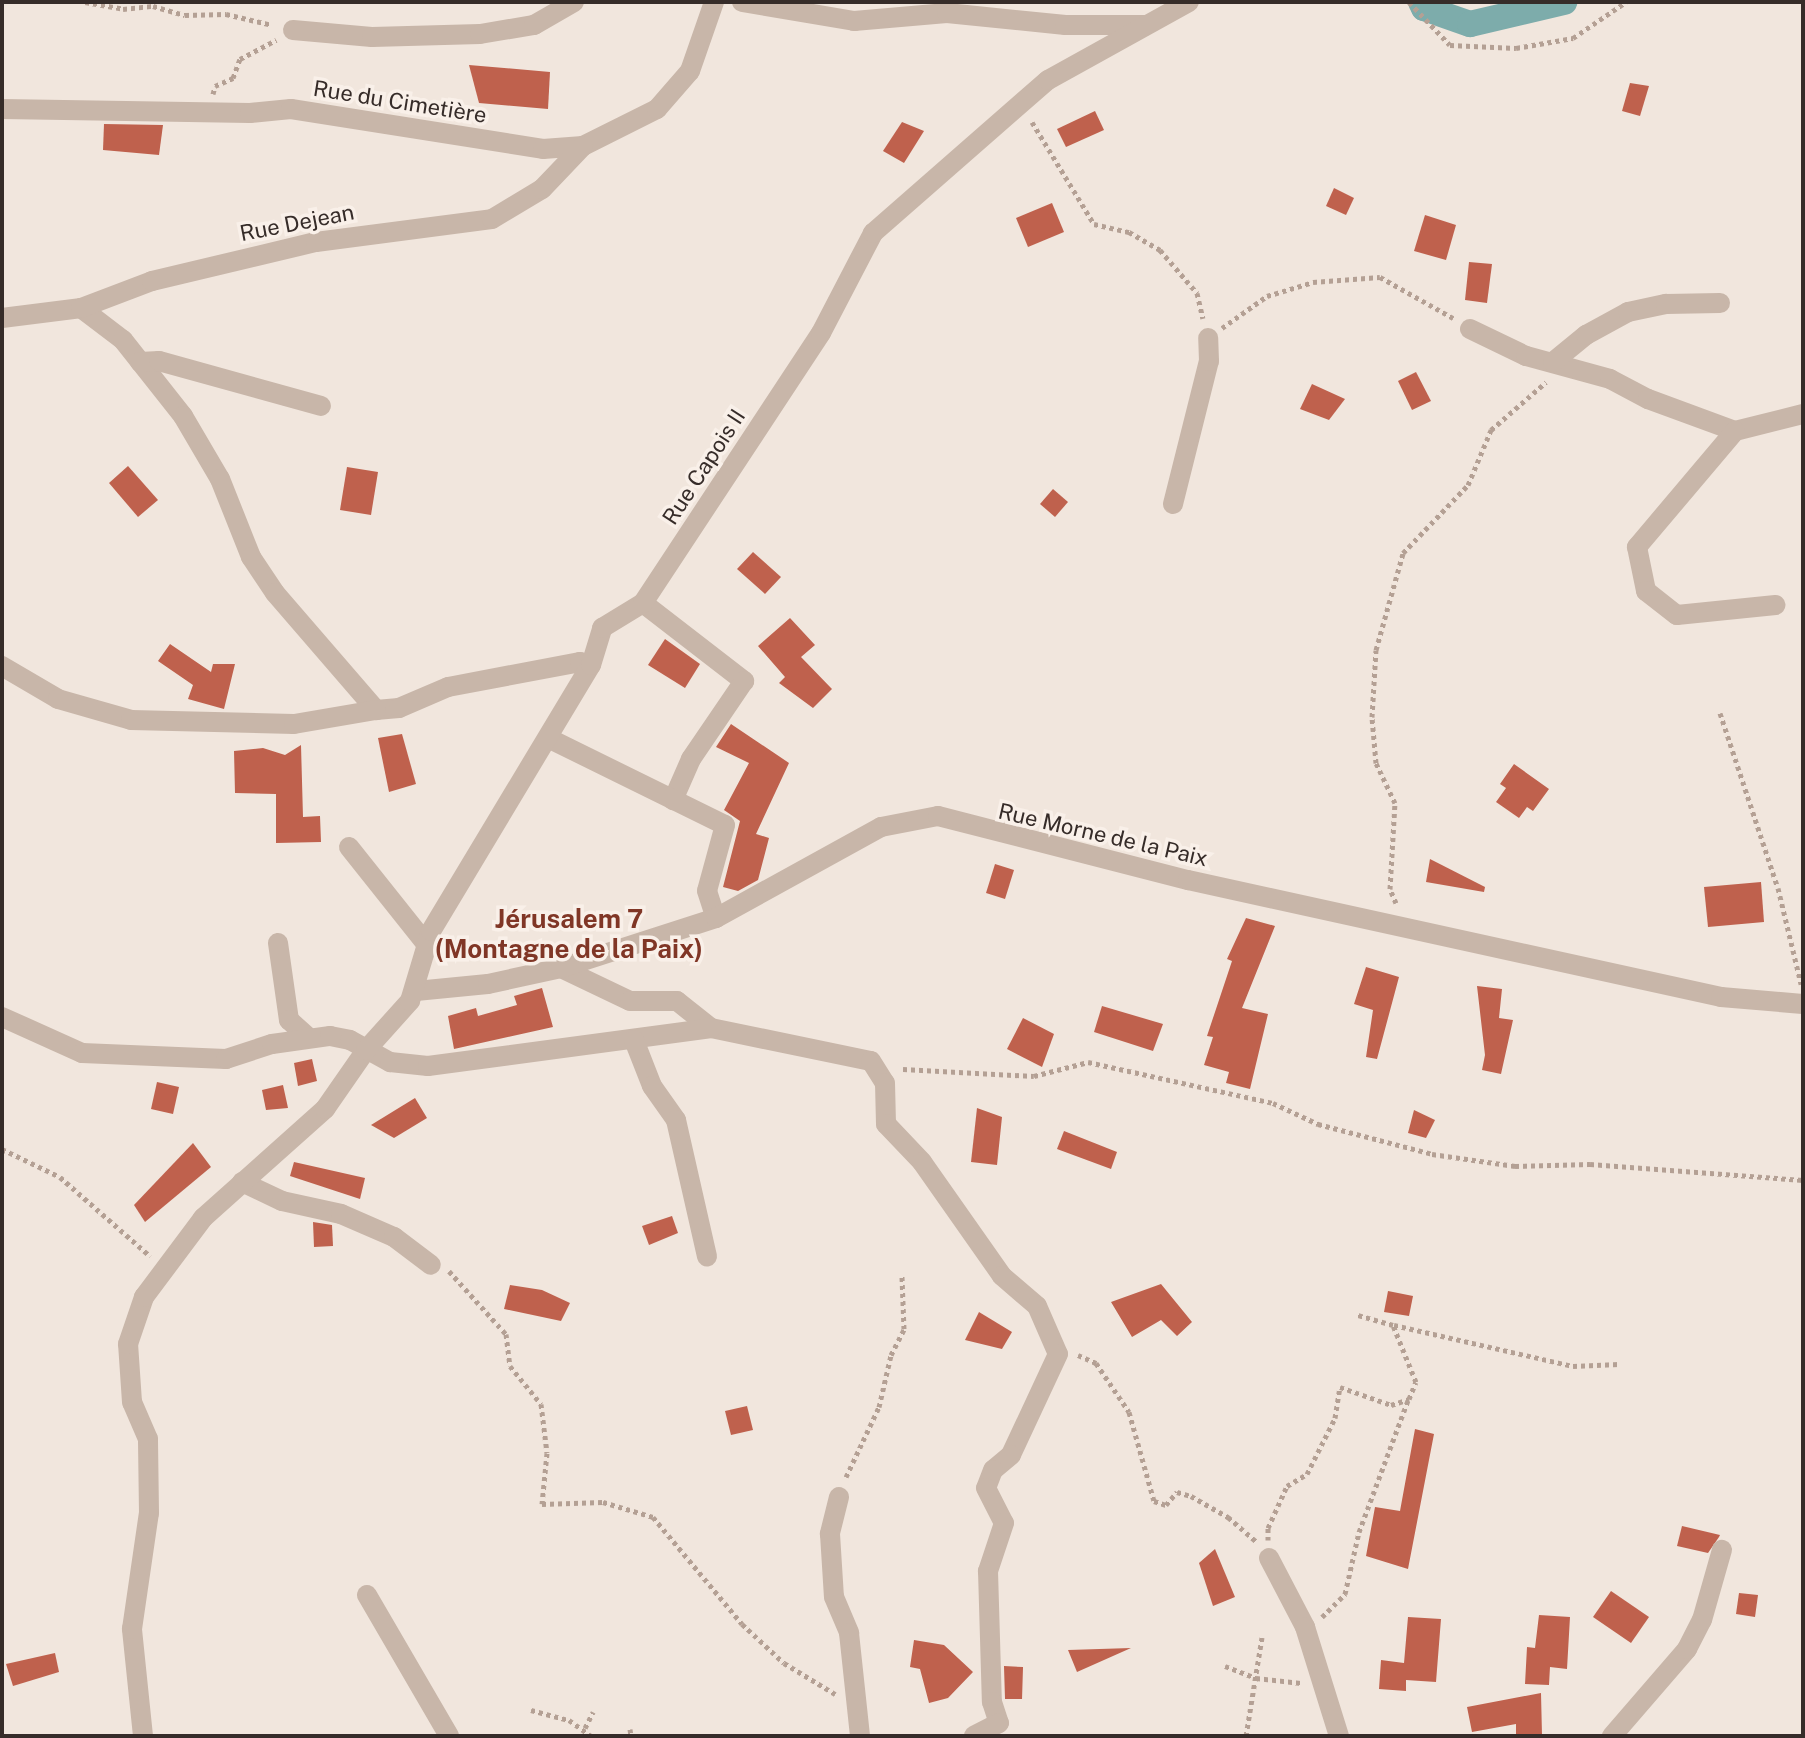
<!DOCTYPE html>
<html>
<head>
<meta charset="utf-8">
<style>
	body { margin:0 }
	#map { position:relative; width:1805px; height:1738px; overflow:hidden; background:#f1e6dd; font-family:"Public Sans",sans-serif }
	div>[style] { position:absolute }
	.canal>* { height:26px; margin:-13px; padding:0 13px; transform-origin:13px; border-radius:13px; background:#7dacab }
	.building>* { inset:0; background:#bf614d }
	.path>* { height:5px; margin-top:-2.5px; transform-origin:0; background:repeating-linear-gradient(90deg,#b4a094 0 4px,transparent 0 8px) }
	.minor>* { height:20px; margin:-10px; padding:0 10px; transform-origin:10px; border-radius:10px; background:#c8b6a9 }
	span { translate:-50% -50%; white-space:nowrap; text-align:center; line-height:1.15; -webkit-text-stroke:7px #f9f0e9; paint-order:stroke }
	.street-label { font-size:22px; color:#362c29 }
	.quarter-label { font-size:26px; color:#803626; font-weight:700 }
	.frame { position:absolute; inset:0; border:4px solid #362c29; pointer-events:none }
</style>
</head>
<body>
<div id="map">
	<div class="canal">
		<div style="left:1421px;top:2px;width:7px;rotate:63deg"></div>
		<div style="left:1424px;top:8px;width:49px;rotate:19.2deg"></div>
		<div style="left:1470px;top:24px;width:97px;rotate:-13.2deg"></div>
	</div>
	<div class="building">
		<div style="clip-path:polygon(469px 65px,550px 72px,548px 109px,479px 103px)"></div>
		<div style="clip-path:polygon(1630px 83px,1649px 86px,1640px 116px,1622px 111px)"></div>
		<div style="clip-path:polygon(1095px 111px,1104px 130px,1066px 147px,1057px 129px)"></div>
		<div style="clip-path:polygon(902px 122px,924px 131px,904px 163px,883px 151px)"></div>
		<div style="clip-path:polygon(104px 124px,163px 125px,159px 155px,103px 150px)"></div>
		<div style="clip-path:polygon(1334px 188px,1354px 198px,1346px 215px,1326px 206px)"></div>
		<div style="clip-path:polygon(1052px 203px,1064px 232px,1028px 247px,1016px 218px)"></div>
		<div style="clip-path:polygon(1425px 215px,1456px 225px,1446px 260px,1414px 251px)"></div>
		<div style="clip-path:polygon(1469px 262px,1492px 264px,1487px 303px,1465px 300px)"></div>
		<div style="clip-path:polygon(1416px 372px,1431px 401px,1412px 410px,1398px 381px)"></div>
		<div style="clip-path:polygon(1312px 384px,1345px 399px,1329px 420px,1300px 409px)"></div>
		<div style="clip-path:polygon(128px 466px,158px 500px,138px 517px,109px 483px)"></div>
		<div style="clip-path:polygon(347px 467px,378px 472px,371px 515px,340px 510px)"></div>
		<div style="clip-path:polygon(1053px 489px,1068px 502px,1055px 517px,1040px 504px)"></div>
		<div style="clip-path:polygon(753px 552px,781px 577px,765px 594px,737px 569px)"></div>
		<div style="clip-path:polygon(790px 618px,815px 645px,801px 657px,832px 689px,813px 708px,779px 683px,785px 677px,758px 646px)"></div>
		<div style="clip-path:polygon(665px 639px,700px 664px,685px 688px,648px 665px)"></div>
		<div style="clip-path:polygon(170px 644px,211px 672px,213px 664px,235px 664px,224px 709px,188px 699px,193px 685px,158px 661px)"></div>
		<div style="clip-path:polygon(731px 724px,789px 763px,756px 834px,769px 838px,758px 880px,738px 891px,723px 887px,740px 821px,724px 810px,749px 763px,716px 747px)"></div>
		<div style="clip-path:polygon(402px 734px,416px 784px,389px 792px,378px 738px)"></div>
		<div style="clip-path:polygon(301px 745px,303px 817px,320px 816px,321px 842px,276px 843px,276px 794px,235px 793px,234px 751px,263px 748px,285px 755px)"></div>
		<div style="clip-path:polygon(1514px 764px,1549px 789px,1533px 811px,1527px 807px,1519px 818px,1496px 802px,1506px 788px,1500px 784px)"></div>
		<div style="clip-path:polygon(1430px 859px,1485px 887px,1484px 892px,1426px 882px)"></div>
		<div style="clip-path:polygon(995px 864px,1014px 870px,1005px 899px,986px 893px)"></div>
		<div style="clip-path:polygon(1761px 882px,1764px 922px,1708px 927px,1704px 887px)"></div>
		<div style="clip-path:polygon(1246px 918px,1275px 926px,1242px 1008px,1268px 1014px,1250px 1089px,1226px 1083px,1229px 1072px,1204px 1065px,1213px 1037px,1207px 1036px,1232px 961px,1227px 959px)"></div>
		<div style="clip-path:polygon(1366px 967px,1399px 977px,1377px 1059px,1366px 1057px,1373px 1010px,1354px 1004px)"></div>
		<div style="clip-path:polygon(1477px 986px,1502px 989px,1499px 1018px,1513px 1020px,1501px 1074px,1482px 1070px,1485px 1055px)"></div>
		<div style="clip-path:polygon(542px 988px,553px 1027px,454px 1049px,448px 1016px,476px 1008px,478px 1016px,517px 1005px,514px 996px)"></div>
		<div style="clip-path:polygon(1102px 1006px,1163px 1024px,1153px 1051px,1094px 1032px)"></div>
		<div style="clip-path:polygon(1023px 1018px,1054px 1034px,1042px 1067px,1007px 1049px)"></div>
		<div style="clip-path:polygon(312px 1059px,317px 1081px,298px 1086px,294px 1063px)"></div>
		<div style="clip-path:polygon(157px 1082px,179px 1087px,173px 1114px,151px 1109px)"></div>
		<div style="clip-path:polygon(283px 1085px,288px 1108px,266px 1110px,262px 1090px)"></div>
		<div style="clip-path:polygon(415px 1098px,427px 1118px,394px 1138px,371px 1125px)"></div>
		<div style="clip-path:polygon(977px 1108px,1002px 1117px,997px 1165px,971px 1162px)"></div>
		<div style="clip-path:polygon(1414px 1110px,1435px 1120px,1426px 1138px,1408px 1133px)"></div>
		<div style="clip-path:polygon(1064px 1131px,1117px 1152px,1111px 1169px,1057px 1149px)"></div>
		<div style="clip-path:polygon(193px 1143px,211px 1167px,145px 1222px,134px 1205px)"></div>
		<div style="clip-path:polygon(294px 1162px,365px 1178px,360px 1199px,290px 1176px)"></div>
		<div style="clip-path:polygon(672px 1216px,678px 1233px,649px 1245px,642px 1226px)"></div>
		<div style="clip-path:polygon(313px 1222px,332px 1225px,333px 1246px,314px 1247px)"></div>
		<div style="clip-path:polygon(1161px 1284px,1192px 1322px,1177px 1336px,1161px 1320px,1132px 1337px,1111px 1302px)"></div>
		<div style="clip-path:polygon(510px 1285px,542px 1290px,570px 1303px,561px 1321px,504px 1309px)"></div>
		<div style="clip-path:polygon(1388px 1291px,1413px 1296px,1409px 1316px,1384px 1312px)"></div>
		<div style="clip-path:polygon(979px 1312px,1012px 1332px,1002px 1349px,965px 1340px)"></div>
		<div style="clip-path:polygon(747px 1406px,753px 1430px,731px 1435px,725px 1411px)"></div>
		<div style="clip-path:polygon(1415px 1429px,1434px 1434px,1408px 1569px,1366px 1556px,1375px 1507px,1400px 1511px)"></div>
		<div style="clip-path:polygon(1682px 1526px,1720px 1535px,1719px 1537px,1708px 1553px,1677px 1546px)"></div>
		<div style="clip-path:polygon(1215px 1549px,1235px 1597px,1213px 1606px,1199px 1563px)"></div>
		<div style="clip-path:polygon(1611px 1591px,1649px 1617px,1631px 1643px,1593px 1617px)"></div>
		<div style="clip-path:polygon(1739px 1593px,1758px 1595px,1755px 1617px,1736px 1614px)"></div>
		<div style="clip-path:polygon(1539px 1615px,1570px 1617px,1567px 1669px,1550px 1667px,1549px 1685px,1525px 1684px,1527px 1647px,1535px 1648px)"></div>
		<div style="clip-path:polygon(1408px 1617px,1441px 1619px,1436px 1682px,1406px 1680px,1406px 1691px,1379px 1689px,1381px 1660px,1404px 1663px)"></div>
		<div style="clip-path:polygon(914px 1640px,944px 1645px,973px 1672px,948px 1698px,929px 1703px,920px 1669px,910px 1667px)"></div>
		<div style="clip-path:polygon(1131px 1648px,1077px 1672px,1068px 1650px)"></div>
		<div style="clip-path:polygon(55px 1653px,59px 1672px,13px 1686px,6px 1664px)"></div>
		<div style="clip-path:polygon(1004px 1666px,1023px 1667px,1022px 1699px,1005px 1699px)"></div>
		<div style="clip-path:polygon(1541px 1693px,1542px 1735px,1516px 1736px,1516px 1724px,1472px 1732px,1467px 1707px)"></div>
	</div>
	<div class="path">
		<div style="left:85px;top:2px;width:39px;rotate:10deg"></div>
		<div style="left:123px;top:9px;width:30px;rotate:-6deg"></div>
		<div style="left:153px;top:6px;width:33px;rotate:16deg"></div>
		<div style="left:185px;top:15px;width:41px;rotate:-1.4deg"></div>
		<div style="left:226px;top:14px;width:47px;rotate:13.4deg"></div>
		<div style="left:1409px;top:2px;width:59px;rotate:46.4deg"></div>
		<div style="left:1450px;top:45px;width:66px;rotate:2.6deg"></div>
		<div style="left:1516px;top:48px;width:58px;rotate:-10deg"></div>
		<div style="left:1573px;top:38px;width:64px;rotate:-34.2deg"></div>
		<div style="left:213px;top:94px;width:8px;rotate:-76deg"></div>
		<div style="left:215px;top:86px;width:20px;rotate:-24deg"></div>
		<div style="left:233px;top:78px;width:20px;rotate:-70deg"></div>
		<div style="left:240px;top:59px;width:41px;rotate:-27.8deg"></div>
		<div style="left:1032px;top:122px;width:119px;rotate:58.7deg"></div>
		<div style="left:1094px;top:224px;width:36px;rotate:13deg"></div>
		<div style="left:1129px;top:232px;width:36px;rotate:30deg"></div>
		<div style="left:1160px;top:250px;width:57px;rotate:49.3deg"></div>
		<div style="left:1197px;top:293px;width:26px;rotate:77deg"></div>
		<div style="left:1222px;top:328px;width:55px;rotate:-35.4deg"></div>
		<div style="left:1267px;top:296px;width:48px;rotate:-16.9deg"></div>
		<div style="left:1313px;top:282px;width:67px;rotate:-4.3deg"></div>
		<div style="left:1380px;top:277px;width:84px;rotate:29.3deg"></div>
		<div style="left:1720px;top:713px;width:184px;rotate:71.7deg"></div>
		<div style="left:1778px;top:888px;width:99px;rotate:76.5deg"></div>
		<div style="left:1396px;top:903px;width:15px;rotate:-113deg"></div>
		<div style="left:1390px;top:889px;width:86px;rotate:-86.7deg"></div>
		<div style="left:1395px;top:803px;width:44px;rotate:-115.4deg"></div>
		<div style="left:1376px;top:763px;width:46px;rotate:-95deg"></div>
		<div style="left:1372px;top:717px;width:67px;rotate:-86.6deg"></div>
		<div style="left:1376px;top:650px;width:101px;rotate:-74.4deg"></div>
		<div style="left:1403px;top:553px;width:94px;rotate:-46.3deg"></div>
		<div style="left:1468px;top:485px;width:60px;rotate:-67.3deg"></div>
		<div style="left:1491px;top:430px;width:73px;rotate:-41.1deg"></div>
		<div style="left:903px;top:1069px;width:131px;rotate:3.1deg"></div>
		<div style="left:1034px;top:1076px;width:56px;rotate:-14.5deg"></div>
		<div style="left:1088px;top:1062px;width:189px;rotate:12.5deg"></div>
		<div style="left:1273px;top:1103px;width:50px;rotate:25deg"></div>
		<div style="left:1318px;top:1124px;width:118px;rotate:14.7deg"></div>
		<div style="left:1432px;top:1154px;width:84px;rotate:8.2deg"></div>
		<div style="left:1515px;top:1166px;width:75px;rotate:-1.5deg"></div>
		<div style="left:1590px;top:1164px;width:214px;rotate:4.3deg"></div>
		<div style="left:2px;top:1149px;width:64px;rotate:25.8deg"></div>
		<div style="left:60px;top:1177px;width:120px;rotate:41.3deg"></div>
		<div style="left:449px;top:1271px;width:85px;rotate:47.9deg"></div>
		<div style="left:506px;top:1334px;width:32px;rotate:83deg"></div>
		<div style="left:510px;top:1366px;width:49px;rotate:50.8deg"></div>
		<div style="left:541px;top:1404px;width:49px;rotate:83deg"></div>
		<div style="left:547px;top:1453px;width:51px;rotate:95.6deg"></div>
		<div style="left:542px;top:1504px;width:61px;rotate:-1.9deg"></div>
		<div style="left:603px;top:1502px;width:52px;rotate:16.7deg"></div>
		<div style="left:653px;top:1517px;width:139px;rotate:50.2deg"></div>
		<div style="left:742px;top:1624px;width:57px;rotate:42.9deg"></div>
		<div style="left:784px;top:1663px;width:60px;rotate:31.3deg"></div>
		<div style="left:1394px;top:1325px;width:184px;rotate:12.9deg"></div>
		<div style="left:1573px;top:1366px;width:46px;rotate:-2.5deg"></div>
		<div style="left:1078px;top:1355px;width:20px;rotate:24deg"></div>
		<div style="left:1096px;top:1363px;width:59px;rotate:56deg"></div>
		<div style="left:1129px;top:1412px;width:92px;rotate:74.3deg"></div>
		<div style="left:1154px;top:1501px;width:13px;rotate:18deg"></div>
		<div style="left:1166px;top:1505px;width:17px;rotate:-50deg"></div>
		<div style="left:1177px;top:1492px;width:15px;rotate:16deg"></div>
		<div style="left:1191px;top:1496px;width:43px;rotate:29.6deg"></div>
		<div style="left:1228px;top:1517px;width:38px;rotate:41deg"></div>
		<div style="left:846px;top:1477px;width:77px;rotate:-64.8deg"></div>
		<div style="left:879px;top:1407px;width:53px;rotate:-77deg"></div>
		<div style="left:891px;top:1355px;width:29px;rotate:-63deg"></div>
		<div style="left:904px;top:1329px;width:53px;rotate:-92.2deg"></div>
		<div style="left:1268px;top:1540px;width:12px;rotate:-90deg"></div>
		<div style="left:1268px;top:1528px;width:46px;rotate:-65.7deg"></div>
		<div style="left:1287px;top:1486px;width:23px;rotate:-31deg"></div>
		<div style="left:1307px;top:1474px;width:63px;rotate:-63.4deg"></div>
		<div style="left:1335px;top:1418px;width:31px;rotate:-81deg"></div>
		<div style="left:1340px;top:1387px;width:54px;rotate:19.4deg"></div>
		<div style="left:1391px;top:1405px;width:19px;rotate:-18deg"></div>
		<div style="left:1409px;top:1399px;width:18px;rotate:-68deg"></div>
		<div style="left:1416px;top:1382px;width:61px;rotate:-112deg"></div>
		<div style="left:1393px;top:1325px;width:37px;rotate:-164deg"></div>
		<div style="left:1322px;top:1617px;width:33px;rotate:-45deg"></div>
		<div style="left:1345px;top:1594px;width:64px;rotate:-77.3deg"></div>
		<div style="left:1359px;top:1532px;width:141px;rotate:-69.6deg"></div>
		<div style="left:1225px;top:1666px;width:33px;rotate:21deg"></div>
		<div style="left:1256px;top:1678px;width:45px;rotate:6.3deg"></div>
		<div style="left:531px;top:1710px;width:39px;rotate:15deg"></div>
		<div style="left:569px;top:1720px;width:27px;rotate:36deg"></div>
		<div style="left:585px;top:1728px;width:18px;rotate:-63deg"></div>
		<div style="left:630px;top:1729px;width:7px;rotate:82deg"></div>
		<div style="left:1246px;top:1736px;width:100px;rotate:-80.8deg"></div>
	</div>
	<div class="minor">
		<div style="left:742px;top:2px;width:114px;rotate:9.6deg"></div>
		<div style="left:854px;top:21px;width:93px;rotate:-4.9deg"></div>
		<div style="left:947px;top:13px;width:119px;rotate:5.8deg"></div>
		<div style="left:1065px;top:25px;width:81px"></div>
		<div style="left:293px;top:30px;width:79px;rotate:5.1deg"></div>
		<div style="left:372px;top:37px;width:108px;rotate:-1.6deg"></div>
		<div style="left:480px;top:34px;width:55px;rotate:-9.5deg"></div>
		<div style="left:534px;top:25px;width:46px;rotate:-29.9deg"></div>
		<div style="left:2px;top:109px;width:248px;rotate:0.9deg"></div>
		<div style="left:250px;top:113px;width:41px;rotate:-5.6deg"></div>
		<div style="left:291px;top:109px;width:255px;rotate:9deg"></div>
		<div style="left:543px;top:149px;width:40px;rotate:-4.3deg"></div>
		<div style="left:583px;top:146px;width:83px;rotate:-26.6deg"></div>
		<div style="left:657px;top:109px;width:50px;rotate:-49deg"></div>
		<div style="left:690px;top:71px;width:73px;rotate:-70.8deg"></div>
		<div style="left:81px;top:308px;width:53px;rotate:37.3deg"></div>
		<div style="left:123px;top:340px;width:97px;rotate:51.7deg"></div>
		<div style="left:183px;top:416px;width:73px;rotate:59.6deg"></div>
		<div style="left:220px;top:479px;width:84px;rotate:68.3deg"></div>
		<div style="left:251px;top:557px;width:43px;rotate:56.3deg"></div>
		<div style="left:275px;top:593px;width:155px;rotate:49.2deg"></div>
		<div style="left:376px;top:710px;width:23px;rotate:-5deg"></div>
		<div style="left:399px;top:708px;width:53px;rotate:-23.2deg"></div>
		<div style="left:448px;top:687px;width:134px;rotate:-10.7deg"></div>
		<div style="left:580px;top:662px;width:11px;rotate:15deg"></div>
		<div style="left:2px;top:318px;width:80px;rotate:-7.2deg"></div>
		<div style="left:81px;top:308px;width:76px;rotate:-20.8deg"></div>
		<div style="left:152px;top:281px;width:169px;rotate:-13.4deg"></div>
		<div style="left:316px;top:242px;width:177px;rotate:-7.4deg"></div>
		<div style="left:492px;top:219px;width:58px;rotate:-31deg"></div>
		<div style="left:542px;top:189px;width:59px;rotate:-46.4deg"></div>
		<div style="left:1470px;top:329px;width:62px;rotate:25.7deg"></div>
		<div style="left:1526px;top:356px;width:87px;rotate:15.3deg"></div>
		<div style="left:1610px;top:379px;width:43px;rotate:27.8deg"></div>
		<div style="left:1648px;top:399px;width:93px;rotate:20.2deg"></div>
		<div style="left:1735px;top:431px;width:70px;rotate:-14deg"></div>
		<div style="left:140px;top:362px;width:19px;rotate:-3deg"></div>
		<div style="left:159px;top:361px;width:168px;rotate:15.5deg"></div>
		<div style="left:1553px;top:362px;width:43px;rotate:-39.3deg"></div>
		<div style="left:1586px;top:335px;width:48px;rotate:-28.7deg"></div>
		<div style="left:1628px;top:312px;width:39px;rotate:-12deg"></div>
		<div style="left:1666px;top:304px;width:54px;rotate:-1.1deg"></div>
		<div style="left:1735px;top:431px;width:152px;rotate:130.2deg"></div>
		<div style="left:1637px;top:547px;width:45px;rotate:78.4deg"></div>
		<div style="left:1646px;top:591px;width:39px;rotate:38deg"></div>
		<div style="left:1677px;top:615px;width:99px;rotate:-5.8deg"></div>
		<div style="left:1173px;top:504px;width:147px;rotate:-75.9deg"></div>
		<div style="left:1209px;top:361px;width:23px;rotate:-92deg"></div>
		<div style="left:643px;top:603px;width:128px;rotate:37.7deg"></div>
		<div style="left:744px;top:681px;width:94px;rotate:124.2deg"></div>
		<div style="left:691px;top:759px;width:45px;rotate:113.7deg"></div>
		<div style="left:2px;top:666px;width:65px;rotate:30.5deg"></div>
		<div style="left:58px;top:699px;width:76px;rotate:16deg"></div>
		<div style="left:131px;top:720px;width:163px;rotate:1.4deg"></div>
		<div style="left:294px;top:724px;width:83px;rotate:-9.7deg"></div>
		<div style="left:548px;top:738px;width:197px;rotate:26.2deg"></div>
		<div style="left:725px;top:825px;width:68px;rotate:105.3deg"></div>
		<div style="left:707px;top:891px;width:28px;rotate:72deg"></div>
		<div style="left:349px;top:847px;width:125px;rotate:51.5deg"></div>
		<div style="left:278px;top:943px;width:78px;rotate:81.9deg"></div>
		<div style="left:289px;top:1020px;width:25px;rotate:42deg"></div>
		<div style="left:561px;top:968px;width:76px;rotate:25.6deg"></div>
		<div style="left:630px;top:1001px;width:47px"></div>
		<div style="left:677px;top:1001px;width:43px;rotate:38.5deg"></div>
		<div style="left:711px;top:1028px;width:163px;rotate:11.7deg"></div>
		<div style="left:871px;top:1061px;width:26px;rotate:58deg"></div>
		<div style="left:885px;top:1083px;width:41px;rotate:88.6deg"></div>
		<div style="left:886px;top:1124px;width:52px;rotate:46.5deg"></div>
		<div style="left:922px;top:1162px;width:139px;rotate:54.9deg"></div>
		<div style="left:1002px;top:1276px;width:46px;rotate:40.6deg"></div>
		<div style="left:1037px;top:1306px;width:52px;rotate:66.4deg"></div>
		<div style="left:1058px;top:1354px;width:111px;rotate:115deg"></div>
		<div style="left:1011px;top:1455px;width:23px;rotate:140deg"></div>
		<div style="left:993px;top:1470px;width:19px;rotate:111deg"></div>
		<div style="left:986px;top:1488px;width:39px;rotate:63deg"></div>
		<div style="left:1004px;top:1523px;width:51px;rotate:108.4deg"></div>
		<div style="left:988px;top:1571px;width:131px;rotate:88.3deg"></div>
		<div style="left:992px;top:1702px;width:22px;rotate:72deg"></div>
		<div style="left:999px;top:1723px;width:28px;rotate:153deg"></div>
		<div style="left:416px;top:991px;width:72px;rotate:-5.6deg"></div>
		<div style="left:488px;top:984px;width:75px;rotate:-12.4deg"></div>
		<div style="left:561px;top:968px;width:163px;rotate:-17.9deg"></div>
		<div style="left:716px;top:918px;width:188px;rotate:-28.9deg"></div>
		<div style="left:881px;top:827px;width:58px;rotate:-10.9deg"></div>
		<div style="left:938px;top:816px;width:258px;rotate:14.4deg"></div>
		<div style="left:1188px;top:880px;width:546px;rotate:12.38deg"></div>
		<div style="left:1721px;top:997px;width:82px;rotate:4.9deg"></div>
		<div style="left:2px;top:1017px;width:88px;rotate:24.2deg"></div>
		<div style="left:82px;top:1053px;width:144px;rotate:2.4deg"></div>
		<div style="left:226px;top:1059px;width:48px;rotate:-18.1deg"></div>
		<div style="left:272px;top:1044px;width:59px;rotate:-7.9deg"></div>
		<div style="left:330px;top:1036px;width:20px;rotate:11deg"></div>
		<div style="left:350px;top:1040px;width:46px;rotate:28.8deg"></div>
		<div style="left:390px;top:1062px;width:38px;rotate:6deg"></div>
		<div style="left:428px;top:1066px;width:286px;rotate:-7.6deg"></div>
		<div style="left:634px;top:1040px;width:49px;rotate:68.6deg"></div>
		<div style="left:652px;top:1086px;width:42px;rotate:54.8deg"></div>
		<div style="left:676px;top:1120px;width:140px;rotate:77.2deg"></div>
		<div style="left:242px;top:1182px;width:44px;rotate:25.4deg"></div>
		<div style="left:282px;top:1201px;width:60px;rotate:12.4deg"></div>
		<div style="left:341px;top:1214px;width:58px;rotate:23.5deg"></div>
		<div style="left:394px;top:1237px;width:46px;rotate:37.1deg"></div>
		<div style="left:839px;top:1497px;width:38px;rotate:104deg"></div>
		<div style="left:830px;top:1534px;width:63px;rotate:86.4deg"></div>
		<div style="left:834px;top:1597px;width:39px;rotate:67deg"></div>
		<div style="left:849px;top:1633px;width:104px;rotate:83.9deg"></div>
		<div style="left:1269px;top:1558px;width:78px;rotate:62.4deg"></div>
		<div style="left:1305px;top:1627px;width:114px;rotate:72.7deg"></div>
		<div style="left:367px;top:1595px;width:163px;rotate:59.8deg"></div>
		<div style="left:143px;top:1736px;width:108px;rotate:-95.9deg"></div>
		<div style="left:132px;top:1629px;width:117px;rotate:-81.7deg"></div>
		<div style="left:149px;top:1513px;width:74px;rotate:-90.8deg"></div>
		<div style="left:148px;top:1439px;width:40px;rotate:-113.4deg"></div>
		<div style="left:132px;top:1402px;width:58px;rotate:-93.9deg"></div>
		<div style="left:128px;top:1344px;width:50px;rotate:-71.2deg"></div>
		<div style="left:144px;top:1297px;width:99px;rotate:-53.2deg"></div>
		<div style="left:203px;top:1218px;width:164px;rotate:-41.8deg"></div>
		<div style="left:325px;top:1109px;width:72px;rotate:-55.2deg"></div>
		<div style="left:366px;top:1050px;width:66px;rotate:-48.1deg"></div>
		<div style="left:410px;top:1001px;width:73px;rotate:-73.3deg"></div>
		<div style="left:431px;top:931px;width:310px;rotate:-59deg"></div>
		<div style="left:591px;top:665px;width:39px;rotate:-73deg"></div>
		<div style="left:602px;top:628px;width:48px;rotate:-31.4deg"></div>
		<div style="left:643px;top:603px;width:323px;rotate:-56.6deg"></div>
		<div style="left:821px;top:333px;width:113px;rotate:-62.5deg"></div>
		<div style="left:873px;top:233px;width:232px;rotate:-41.2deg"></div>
		<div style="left:1048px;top:80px;width:161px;rotate:-29deg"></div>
		<div style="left:1612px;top:1736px;width:115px;rotate:-49.2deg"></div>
		<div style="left:1687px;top:1649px;width:33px;rotate:-63deg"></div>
		<div style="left:1702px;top:1620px;width:73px;rotate:-74.1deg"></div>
	</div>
	<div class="street-label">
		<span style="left:400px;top:102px;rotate:9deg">Rue du Cimetière</span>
		<span style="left:297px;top:223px;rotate:-11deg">Rue Dejean</span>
		<span style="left:704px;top:467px;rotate:-57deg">Rue Capois II</span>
		<span style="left:1103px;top:835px;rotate:13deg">Rue Morne de la Paix</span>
	</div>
	<div class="quarter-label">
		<span style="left:569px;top:934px">Jérusalem 7<br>(Montagne de la Paix)</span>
	</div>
	<div class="frame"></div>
</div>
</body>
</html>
